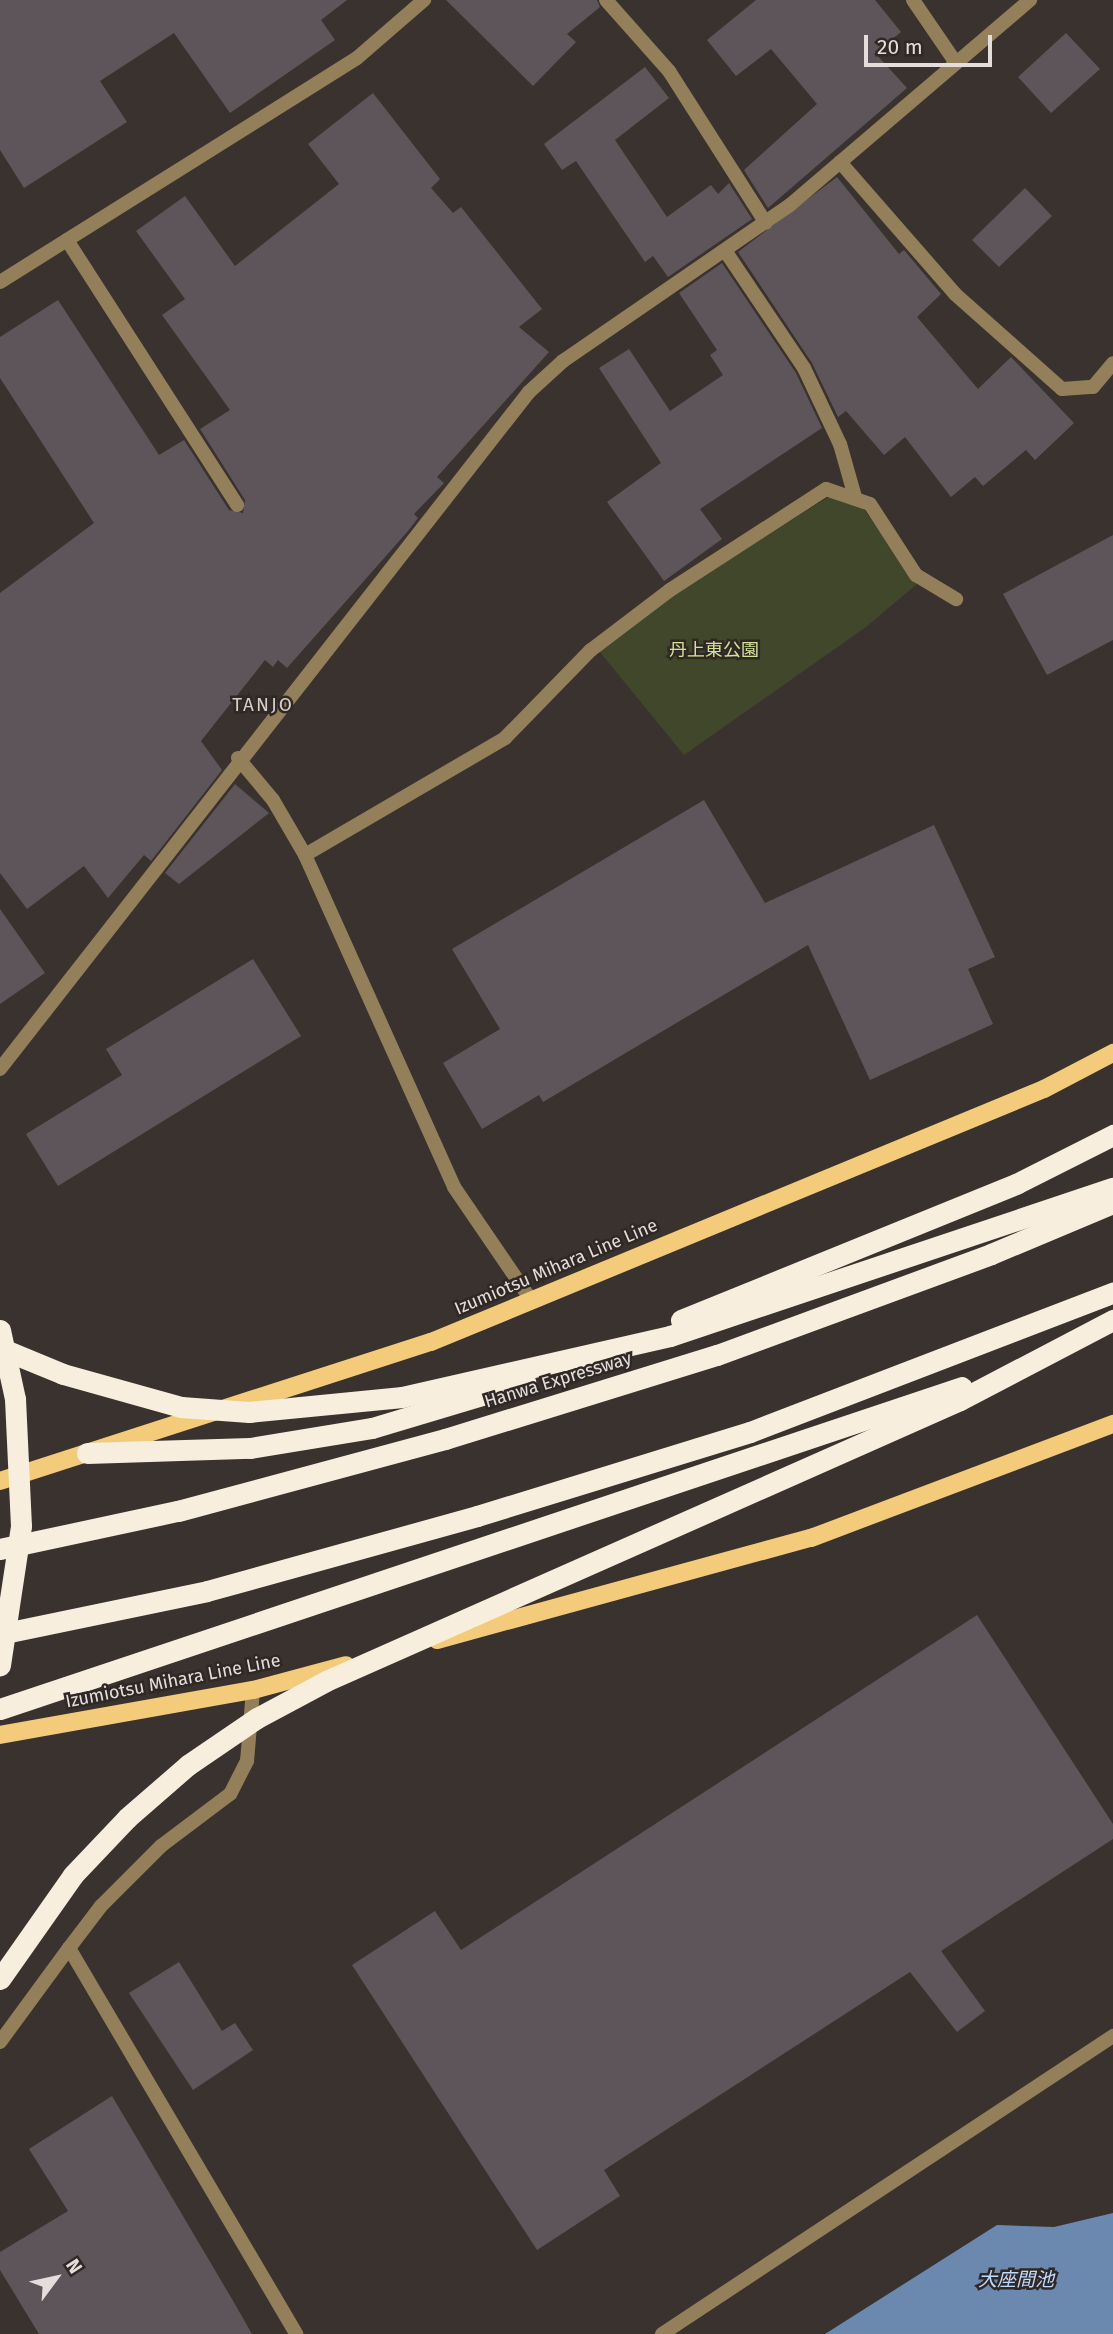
<!DOCTYPE html>
<html>
<head>
<meta charset="utf-8">
<style>
	body { margin:0 }
	#map { position:relative; width:1113px; height:2334px; overflow:hidden; background:#3a322e; font-family:"Fira Sans","Noto Sans JP",sans-serif }
	div>[style] { position:absolute }
	.green>* { inset:0; background:#41472b }
	.water>* { inset:0; background:#6b89af }
	.building>* { inset:0; background:#5e555a }
	.service>* { height:14px; margin:-7px; padding:0 7px; transform-origin:7px; border-radius:7px; background:#93805b }
	.minor>* { height:14px; margin:-7px; padding:0 7px; transform-origin:7px; border-radius:7px; background:#93805b }
	.primary>* { height:18px; margin:-9px; padding:0 9px; transform-origin:9px; border-radius:9px; background:#f3cb7b }
	.motorway>* { height:21px; margin:-10.5px; padding:0 10.5px; transform-origin:10.5px; border-radius:10.5px; background:#f8eedd }
	span { translate:-50% -50%; white-space:nowrap; text-align:center; line-height:1.15; -webkit-text-stroke:5px #302825; paint-order:stroke }
	.park-label { font-size:18px; color:#d2e298 }
	.street-label { font-size:18px; color:#e3dedb }
	.neighbourhood-label { font-size:19px; color:#d7ccc7; letter-spacing:2px }
	.water-label { font-size:19px; color:#bedafe; font-style:italic }
	.north { position:absolute; left:21px; top:2243px; width:70px; height:70px; -webkit-text-stroke:5px #302825; paint-order:stroke; rotate:57deg; font-size:19px; font-weight:700; line-height:28px; text-align:center; color:#e3dedb }
	.north::after { content:''; display:block; margin:auto; width:24px; height:32px; background:#e3dedb; clip-path:polygon(50% 0,100% 100%,50% 72%,0 100%) }
	.scale { position:absolute; left:864px; top:35px; width:128px; height:32px; box-sizing:border-box; border:4px solid #e3dedb; border-top:0; padding-left:9px; font-size:21px; line-height:24px; white-space:nowrap; color:#e3dedb; -webkit-text-stroke:5px #302825; paint-order:stroke }
</style>
</head>
<body>
<div id="map">
	<div class="green">
		<div style="clip-path:polygon(855px 497px,917px 584px,866px 627px,684px 755px,599px 651px,674px 593px,827px 498px)"></div>
	</div>
	<div class="water">
		<div style="clip-path:polygon(1113px 2213px,1113px 2334px,825px 2334px,997px 2225px,1054px 2227px)"></div>
	</div>
	<div class="building">
		<div style="clip-path:polygon(0 0,347px 0,321px 20px,335px 40px,230px 113px,174px 33px,100px 81px,127px 122px,24px 188px,0 150px)"></div>
		<div style="clip-path:polygon(446px 0,597px 0,600px 7px,567px 34px,576px 42px,533px 86px)"></div>
		<div style="clip-path:polygon(756px 0,875px 0,901px 32px,875px 53px,907px 88px,768px 208px,744px 170px,817px 104px,771px 49px,736px 76px,707px 40px)"></div>
		<div style="clip-path:polygon(1066px 33px,1100px 69px,1051px 113px,1018px 77px)"></div>
		<div style="clip-path:polygon(645px 67px,669px 98px,615px 140px,667px 217px,711px 185px,718px 194px,729px 183px,752px 219px,668px 277px,653px 256px,645px 262px,576px 161px,562px 170px,544px 144px)"></div>
		<div style="clip-path:polygon(373px 93px,440px 179px,431px 188px,453px 213px,461px 207px,542px 309px,519px 327px,549px 352px,437px 477px,444px 483px,414px 514px,418px 518px,408px 531px,287px 668px,278px 660px,273px 667px,265px 660px,201px 741px,222px 770px,151px 861px,144px 855px,108px 898px,84px 866px,27px 909px,0 873px,0 593px,94px 523px,0 378px,0 337px,58px 300px,159px 455px,184px 440px,229px 510px,243px 513px,245px 500px,200px 429px,230px 410px,162px 315px,185px 299px,136px 231px,185px 196px,235px 266px,339px 184px,308px 144px)"></div>
		<div style="clip-path:polygon(837px 177px,899px 254px,904px 250px,941px 294px,917px 317px,978px 389px,1011px 357px,1074px 423px,1035px 460px,1026px 450px,983px 486px,975px 477px,951px 497px,905px 437px,884px 455px,846px 411px,838px 417px,812px 363px,738px 252px)"></div>
		<div style="clip-path:polygon(1025px 188px,1052px 216px,999px 267px,972px 240px)"></div>
		<div style="clip-path:polygon(722px 263px,796px 373px,822px 428px,700px 509px,722px 539px,664px 581px,607px 502px,661px 463px,599px 368px,629px 349px,670px 411px,723px 375px,710px 355px,717px 350px,679px 293px)"></div>
		<div style="clip-path:polygon(1113px 535px,1113px 640px,1047px 675px,1003px 594px)"></div>
		<div style="clip-path:polygon(235px 784px,269px 813px,179px 884px,165px 873px)"></div>
		<div style="clip-path:polygon(704px 800px,765px 903px,934px 825px,995px 957px,968px 969px,993px 1024px,870px 1080px,808px 945px,543px 1102px,539px 1095px,482px 1129px,443px 1063px,500px 1029px,452px 949px)"></div>
		<div style="clip-path:polygon(0 909px,45px 973px,0 1004px)"></div>
		<div style="clip-path:polygon(253px 959px,301px 1036px,58px 1186px,26px 1134px,122px 1075px,106px 1049px)"></div>
		<div style="clip-path:polygon(977px 1615px,1113px 1824px,1113px 1839px,941px 1951px,985px 2011px,957px 2032px,910px 1972px,604px 2170px,620px 2196px,537px 2250px,352px 1965px,435px 1911px,461px 1950px)"></div>
		<div style="clip-path:polygon(179px 1962px,222px 2031px,235px 2023px,253px 2050px,193px 2090px,129px 1993px)"></div>
		<div style="clip-path:polygon(112px 2096px,232px 2299px,252px 2334px,39px 2334px,0 2270px,0 2252px,68px 2211px,29px 2149px)"></div>
	</div>
	<div class="service">
		<div style="left:662px;top:2334px;width:541px;rotate:-33.45deg"></div>
	</div>
	<div class="minor">
		<div style="left:606px;top:0;width:95px;rotate:48.4deg"></div>
		<div style="left:669px;top:71px;width:180px;rotate:57.5deg"></div>
		<div style="left:913px;top:0;width:76px;rotate:55.7deg"></div>
		<div style="left:840px;top:162px;width:175px;rotate:48.9deg"></div>
		<div style="left:955px;top:294px;width:143px;rotate:41.6deg"></div>
		<div style="left:1062px;top:389px;width:31px;rotate:-4deg"></div>
		<div style="left:1093px;top:387px;width:31px;rotate:-50deg"></div>
		<div style="left:67px;top:240px;width:315px;rotate:57.3deg"></div>
		<div style="left:726px;top:252px;width:140px;rotate:56.1deg"></div>
		<div style="left:804px;top:368px;width:84px;rotate:64.7deg"></div>
		<div style="left:840px;top:444px;width:55px;rotate:74.2deg"></div>
		<div style="left:0;top:282px;width:421px;rotate:-32.1deg"></div>
		<div style="left:357px;top:58px;width:89px;rotate:-40.9deg"></div>
		<div style="left:238px;top:758px;width:55px;rotate:50.2deg"></div>
		<div style="left:273px;top:800px;width:64px;rotate:59.8deg"></div>
		<div style="left:305px;top:855px;width:364px;rotate:65.8deg"></div>
		<div style="left:454px;top:1187px;width:137px;rotate:55.7deg"></div>
		<div style="left:305px;top:855px;width:232px;rotate:-30.3deg"></div>
		<div style="left:505px;top:738px;width:123px;rotate:-45.7deg"></div>
		<div style="left:591px;top:650px;width:99px;rotate:-37.2deg"></div>
		<div style="left:670px;top:590px;width:186px;rotate:-32.9deg"></div>
		<div style="left:826px;top:489px;width:46px;rotate:18.8deg"></div>
		<div style="left:870px;top:504px;width:85px;rotate:57.1deg"></div>
		<div style="left:916px;top:575px;width:47px;rotate:31deg"></div>
		<div style="left:0;top:1069px;width:859px;rotate:-52deg"></div>
		<div style="left:529px;top:392px;width:46px;rotate:-42.4deg"></div>
		<div style="left:563px;top:361px;width:275px;rotate:-34.5deg"></div>
		<div style="left:790px;top:205px;width:316px;rotate:-40.5deg"></div>
		<div style="left:253px;top:1690px;width:71px;rotate:94.8deg"></div>
		<div style="left:247px;top:1761px;width:37px;rotate:117deg"></div>
		<div style="left:230px;top:1794px;width:86px;rotate:143deg"></div>
		<div style="left:161px;top:1846px;width:85px;rotate:135deg"></div>
		<div style="left:101px;top:1906px;width:53px;rotate:127.3deg"></div>
		<div style="left:69px;top:1948px;width:448px;rotate:59.5deg"></div>
		<div style="left:0;top:2042px;width:117px;rotate:-53.7deg"></div>
	</div>
	<div class="primary">
		<div style="left:0;top:1481px;width:453px;rotate:-17.9deg"></div>
		<div style="left:431px;top:1342px;width:663px;rotate:-22.43deg"></div>
		<div style="left:1044px;top:1089px;width:78px;rotate:-27.6deg"></div>
		<div style="left:437px;top:1640px;width:388px;rotate:-15.3deg"></div>
		<div style="left:811px;top:1538px;width:323px;rotate:-20.7deg"></div>
		<div style="left:0;top:1735px;width:257px;rotate:-10.1deg"></div>
		<div style="left:253px;top:1690px;width:96px;rotate:-15deg"></div>
	</div>
	<div class="motorway">
		<div style="left:681px;top:1320px;width:362px;rotate:-22.1deg"></div>
		<div style="left:1016px;top:1184px;width:109px;rotate:-26.8deg"></div>
		<div style="left:0;top:1330px;width:71px;rotate:77.7deg"></div>
		<div style="left:15px;top:1399px;width:127px;rotate:87.3deg"></div>
		<div style="left:21px;top:1526px;width:141px;rotate:98.6deg"></div>
		<div style="left:0;top:1348px;width:68px;rotate:22.4deg"></div>
		<div style="left:63px;top:1374px;width:123px;rotate:15.6deg"></div>
		<div style="left:181px;top:1407px;width:68px;rotate:4.2deg"></div>
		<div style="left:249px;top:1412px;width:154px;rotate:-5.6deg"></div>
		<div style="left:402px;top:1397px;width:275px;rotate:-12.8deg"></div>
		<div style="left:670px;top:1336px;width:467px;rotate:-18.5deg"></div>
		<div style="left:87px;top:1453px;width:163px;rotate:-1.8deg"></div>
		<div style="left:250px;top:1448px;width:124px;rotate:-9.3deg"></div>
		<div style="left:372px;top:1428px;width:160px;rotate:-16.7deg"></div>
		<div style="left:0;top:1549px;width:182px;rotate:-12.1deg"></div>
		<div style="left:178px;top:1511px;width:277px;rotate:-15.1deg"></div>
		<div style="left:445px;top:1439px;width:285px;rotate:-17.2deg"></div>
		<div style="left:717px;top:1355px;width:292px;rotate:-20.2deg"></div>
		<div style="left:991px;top:1254px;width:132px;rotate:-22.7deg"></div>
		<div style="left:0;top:1634px;width:211px;rotate:-11.7deg"></div>
		<div style="left:207px;top:1591px;width:280px;rotate:-15.5deg"></div>
		<div style="left:477px;top:1516px;width:286px;rotate:-17.1deg"></div>
		<div style="left:750px;top:1432px;width:389px;rotate:-21deg"></div>
		<div style="left:0;top:1709px;width:1014px;rotate:-18.51deg"></div>
		<div style="left:0;top:1979px;width:127px;rotate:-54.9deg"></div>
		<div style="left:73px;top:1875px;width:79px;rotate:-46.5deg"></div>
		<div style="left:127px;top:1818px;width:81px;rotate:-41deg"></div>
		<div style="left:188px;top:1765px;width:83px;rotate:-34.3deg"></div>
		<div style="left:257px;top:1718px;width:78px;rotate:-28.2deg"></div>
		<div style="left:326px;top:1681px;width:693px;rotate:-23.9deg"></div>
		<div style="left:960px;top:1400px;width:173px;rotate:-27.6deg"></div>
	</div>
	<div class="park-label">
		<span style="left:714px;top:650px">丹上東公園</span>
	</div>
	<div class="street-label">
		<span style="left:556px;top:1267px;rotate:-23deg">Izumiotsu Mihara Line Line</span>
		<span style="left:558px;top:1380px;rotate:-17deg">Hanwa Expressway</span>
		<span style="left:173px;top:1681px;rotate:-11deg">Izumiotsu Mihara Line Line</span>
	</div>
	<div class="neighbourhood-label">
		<span style="left:263px;top:705px">TANJO</span>
	</div>
	<div class="water-label">
		<span style="left:1016px;top:2280px">大座間池</span>
	</div>
	<div class="north">N</div>
	<div class="scale">20 m</div>
</div>
</body>
</html>
